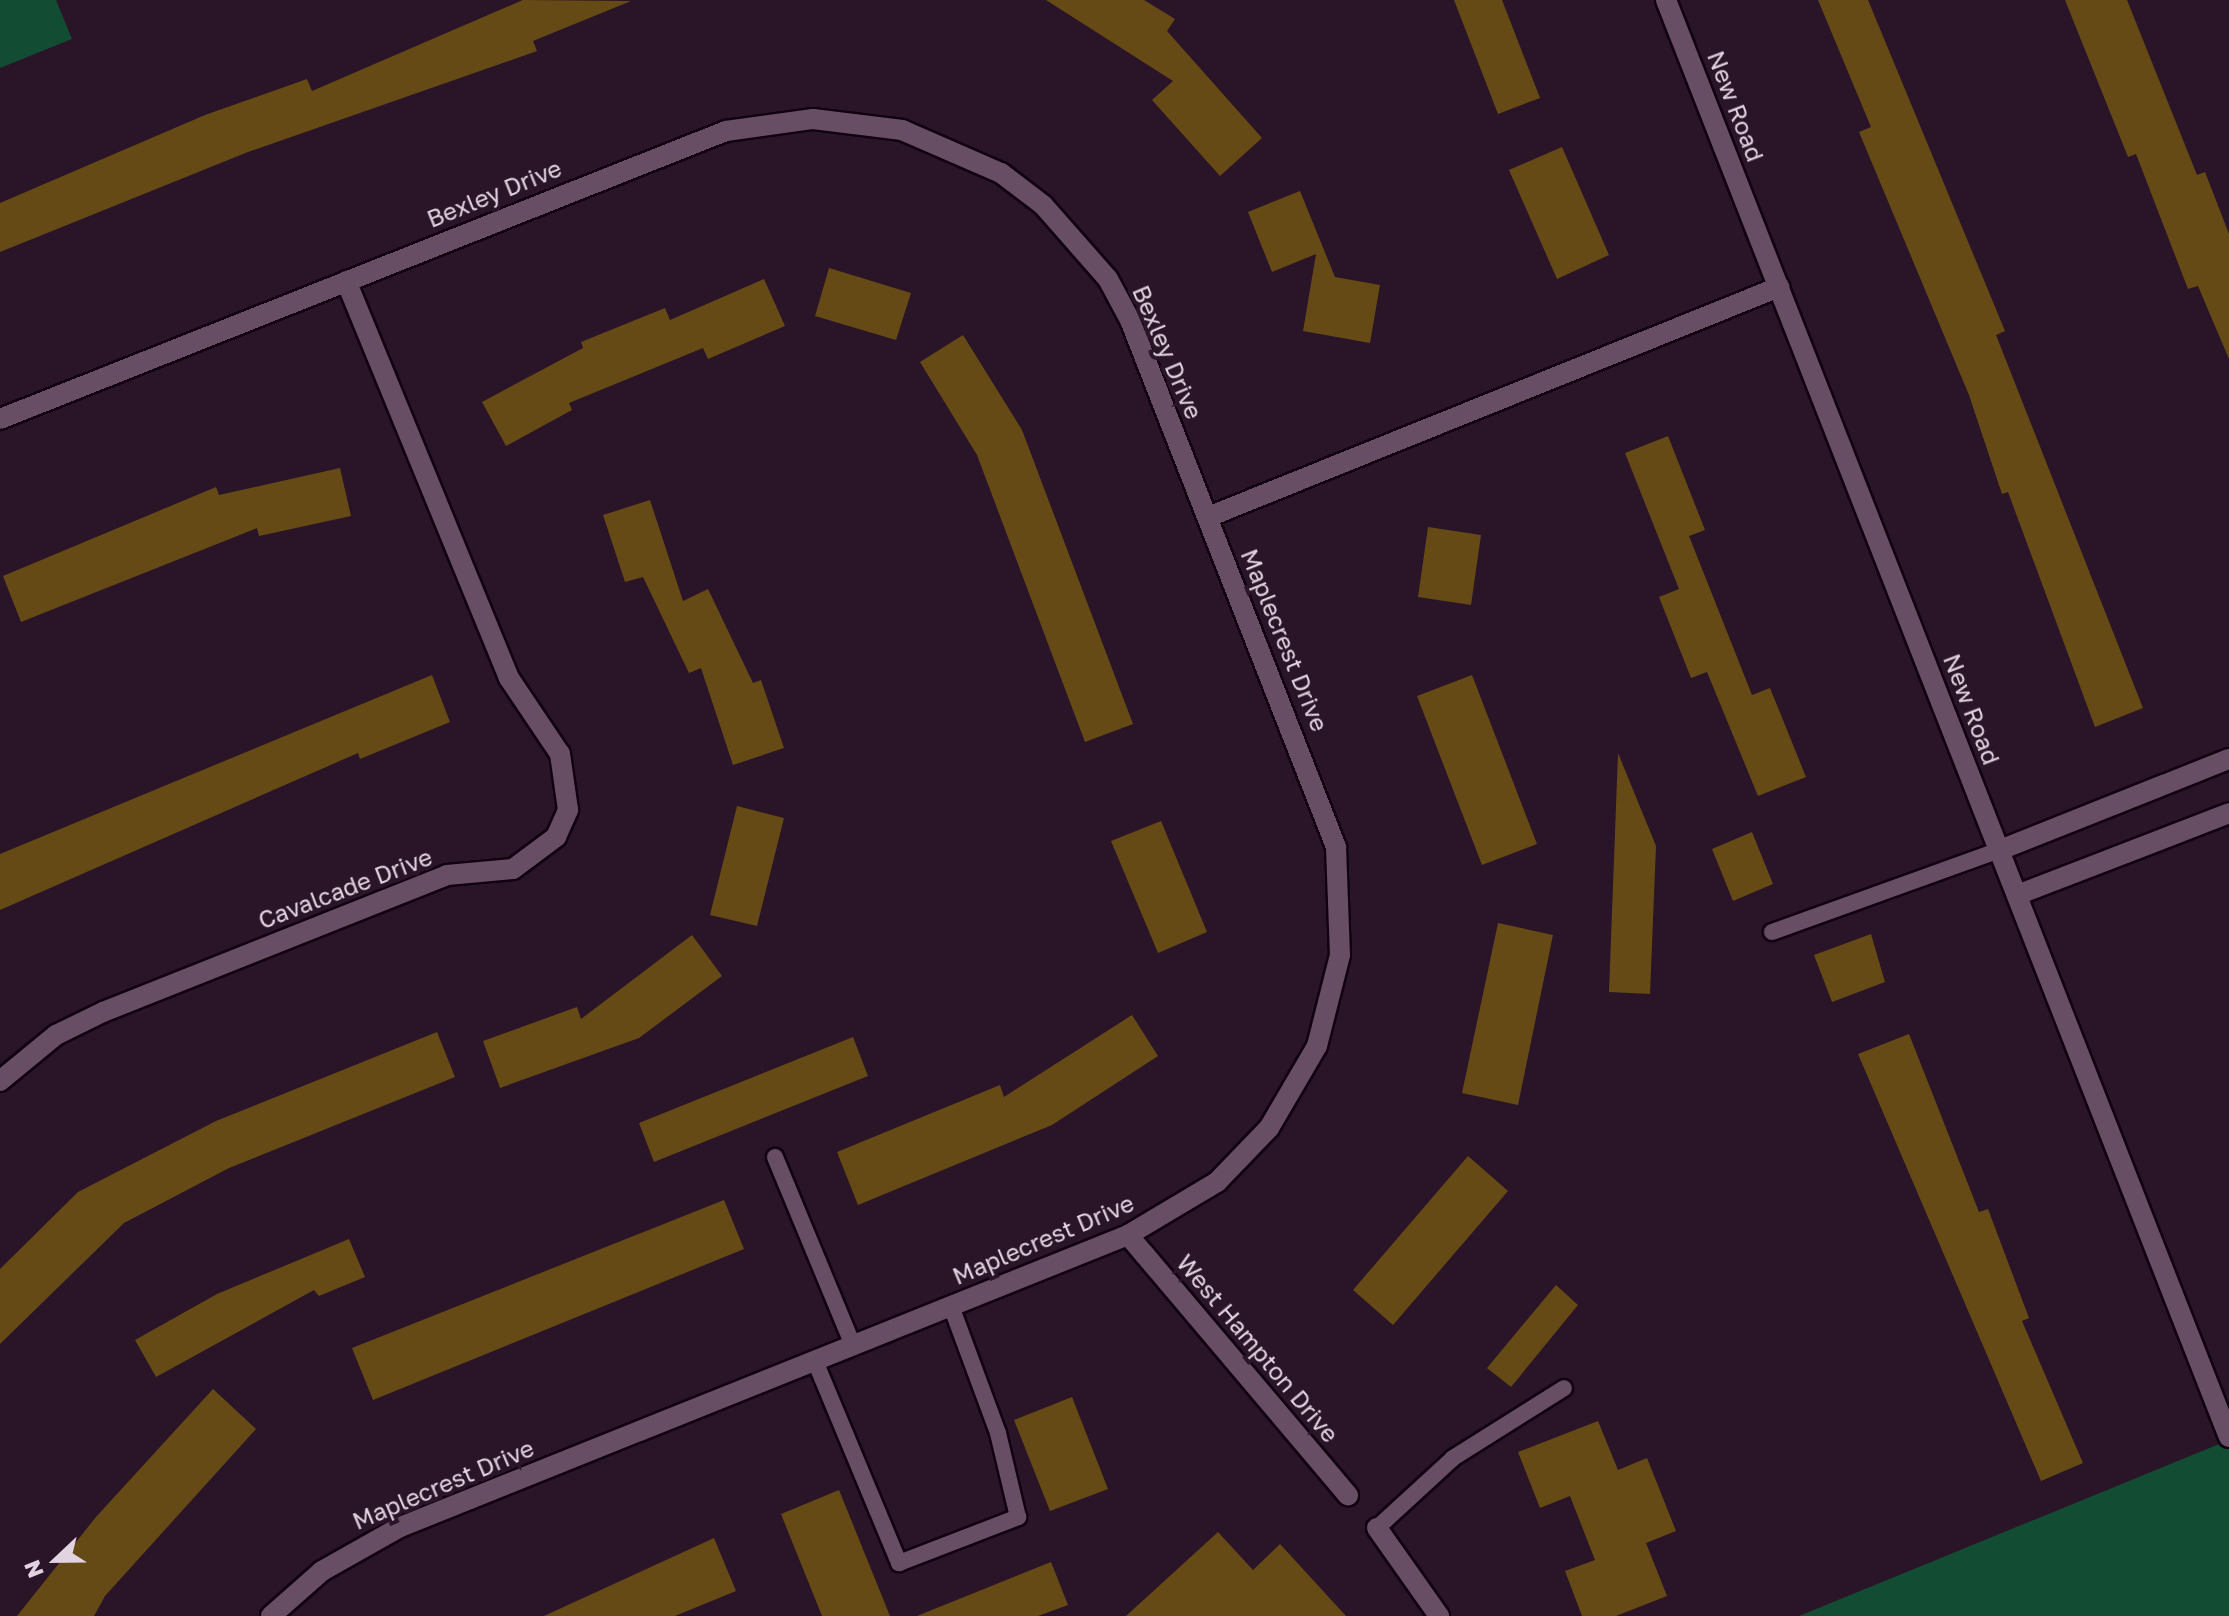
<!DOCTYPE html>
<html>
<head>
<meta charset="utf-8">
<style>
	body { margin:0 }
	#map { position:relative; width:2229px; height:1616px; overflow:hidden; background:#291428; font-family:"Golos Text",sans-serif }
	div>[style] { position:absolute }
	.green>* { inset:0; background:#124c33 }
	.building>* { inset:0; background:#664a15 }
	.roads { filter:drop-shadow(2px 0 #110110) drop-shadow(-2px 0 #110110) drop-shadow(0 2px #110110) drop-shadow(0 -2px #110110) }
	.service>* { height:16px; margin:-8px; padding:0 8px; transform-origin:8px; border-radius:8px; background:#684e65 }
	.minor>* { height:20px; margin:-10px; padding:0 10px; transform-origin:10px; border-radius:10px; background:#684e65 }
	.tertiary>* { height:20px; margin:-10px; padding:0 10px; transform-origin:10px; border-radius:10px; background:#684e65 }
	span { translate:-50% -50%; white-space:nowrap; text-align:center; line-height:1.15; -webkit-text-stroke:8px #291428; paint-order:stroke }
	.street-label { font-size:24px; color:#e2d3e0 }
	.north { position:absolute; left:16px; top:1520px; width:80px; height:80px; -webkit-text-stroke:6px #291428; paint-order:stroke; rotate:248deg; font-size:22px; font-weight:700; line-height:32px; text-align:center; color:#e2d3e0 }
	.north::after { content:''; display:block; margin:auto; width:28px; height:36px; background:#e2d3e0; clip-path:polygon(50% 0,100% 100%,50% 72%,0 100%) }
</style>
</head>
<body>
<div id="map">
	<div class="green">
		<div style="clip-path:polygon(0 0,56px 0,72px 39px,0 68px)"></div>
		<div style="clip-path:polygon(2229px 1440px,2229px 1616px,1799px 1616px)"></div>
	</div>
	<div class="building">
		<div style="clip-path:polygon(523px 0,631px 1px,533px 41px,537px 51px,248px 152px,0 252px,0 203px,205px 115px,307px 79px,312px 91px)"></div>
		<div style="clip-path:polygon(1046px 0,1144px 0,1175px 19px,1167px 31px,1262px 138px,1220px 176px,1152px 100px,1173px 81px)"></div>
		<div style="clip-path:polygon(1454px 0,1502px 0,1540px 98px,1498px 114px)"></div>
		<div style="clip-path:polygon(1818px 0,1868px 0,2005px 331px,1996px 335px,2143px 708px,2095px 727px,2008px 492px,2002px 494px,1969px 395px,1859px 132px,1871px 127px)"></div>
		<div style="clip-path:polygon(2065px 0,2127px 0,2197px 175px,2205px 172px,2229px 234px,2229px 359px,2198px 286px,2188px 289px,2136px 154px,2128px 157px)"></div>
		<div style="clip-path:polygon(1562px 147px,1609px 255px,1557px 279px,1509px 170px)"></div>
		<div style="clip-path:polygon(1300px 191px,1335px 277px,1380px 285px,1370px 343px,1303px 331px,1316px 254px,1272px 272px,1248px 212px)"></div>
		<div style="clip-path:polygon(829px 268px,911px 293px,896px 340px,815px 316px)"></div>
		<div style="clip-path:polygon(764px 279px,785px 326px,708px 359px,703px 348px,569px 403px,572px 410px,506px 446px,482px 402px,583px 348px,581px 342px,665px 308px,670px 320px)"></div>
		<div style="clip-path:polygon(963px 335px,1022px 430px,1133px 724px,1085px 742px,977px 455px,920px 362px)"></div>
		<div style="clip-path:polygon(1668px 436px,1705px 530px,1689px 536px,1752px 695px,1770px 688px,1806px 777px,1758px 796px,1707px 672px,1691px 678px,1659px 597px,1679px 589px,1625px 453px)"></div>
		<div style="clip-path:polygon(340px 468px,351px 516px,259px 536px,257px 528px,21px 622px,3px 576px,216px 487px,219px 495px)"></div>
		<div style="clip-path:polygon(650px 500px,683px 601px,708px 589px,753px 683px,761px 680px,784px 748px,733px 765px,701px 668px,689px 673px,643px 577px,625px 582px,603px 515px)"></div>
		<div style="clip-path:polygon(1428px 527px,1481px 535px,1471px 605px,1418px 597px)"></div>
		<div style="clip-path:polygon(432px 675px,450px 722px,360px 759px,358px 753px,0 910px,0 854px)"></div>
		<div style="clip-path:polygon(1472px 675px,1537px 844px,1482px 865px,1417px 696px)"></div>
		<div style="clip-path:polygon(1618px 753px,1656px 846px,1650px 994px,1609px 992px)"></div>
		<div style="clip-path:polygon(737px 806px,784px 818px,757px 926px,710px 915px)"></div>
		<div style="clip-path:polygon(1161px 821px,1207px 932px,1158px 953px,1111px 841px)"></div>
		<div style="clip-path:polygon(1752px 832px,1773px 884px,1733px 901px,1712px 849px)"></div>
		<div style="clip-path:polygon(1498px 923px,1553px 935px,1518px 1105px,1462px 1093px)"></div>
		<div style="clip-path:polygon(1871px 934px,1885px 982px,1832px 1002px,1814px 955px)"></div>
		<div style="clip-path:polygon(692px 935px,722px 976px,639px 1038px,500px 1088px,483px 1041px,577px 1007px,581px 1019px)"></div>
		<div style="clip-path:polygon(1132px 1015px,1158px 1056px,1052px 1125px,858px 1205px,837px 1152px,1000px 1085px,1004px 1097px)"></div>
		<div style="clip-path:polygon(437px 1032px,455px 1077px,229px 1168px,124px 1223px,0 1344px,0 1269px,78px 1192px,216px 1121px)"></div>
		<div style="clip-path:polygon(1909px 1034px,1979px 1212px,1988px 1209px,2029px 1318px,2022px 1321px,2083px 1463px,2041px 1481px,1858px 1054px)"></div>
		<div style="clip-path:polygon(853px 1037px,868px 1076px,654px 1162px,639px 1123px)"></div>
		<div style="clip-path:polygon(1468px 1156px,1508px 1191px,1393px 1325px,1353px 1290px)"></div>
		<div style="clip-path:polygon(724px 1200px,744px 1249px,373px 1400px,352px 1348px)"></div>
		<div style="clip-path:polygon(349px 1239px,365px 1277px,319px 1296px,314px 1290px,156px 1377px,135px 1340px,217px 1294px)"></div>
		<div style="clip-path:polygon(1556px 1285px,1578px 1305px,1511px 1387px,1487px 1368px)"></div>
		<div style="clip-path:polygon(213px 1389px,256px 1429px,105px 1596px,94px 1616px,17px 1616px,96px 1517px)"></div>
		<div style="clip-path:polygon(1072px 1397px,1108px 1489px,1050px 1511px,1014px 1420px)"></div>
		<div style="clip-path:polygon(1598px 1421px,1618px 1470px,1647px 1458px,1676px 1531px,1646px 1543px,1667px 1596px,1616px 1616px,1582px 1616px,1565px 1571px,1595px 1560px,1570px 1496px,1540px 1508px,1518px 1452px)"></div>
		<div style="clip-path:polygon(839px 1490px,890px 1616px,822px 1616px,781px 1514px)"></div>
		<div style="clip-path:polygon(1218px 1532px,1253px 1570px,1280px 1544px,1346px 1616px,1126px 1616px)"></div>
		<div style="clip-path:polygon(714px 1538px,736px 1591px,675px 1616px,544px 1616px)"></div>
		<div style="clip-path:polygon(1051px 1562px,1068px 1605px,1038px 1616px,917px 1616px)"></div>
	</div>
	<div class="roads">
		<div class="service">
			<div style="left:1772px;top:932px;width:242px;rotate:-19.8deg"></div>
			<div style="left:775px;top:1157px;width:204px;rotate:67.5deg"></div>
			<div style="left:815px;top:1361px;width:219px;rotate:67.4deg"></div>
			<div style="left:899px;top:1563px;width:128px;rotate:-21.1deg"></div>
			<div style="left:1018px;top:1517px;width:86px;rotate:-103.4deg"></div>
			<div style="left:998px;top:1433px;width:135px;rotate:-110.3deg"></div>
			<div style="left:1377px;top:1528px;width:103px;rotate:-42.6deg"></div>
			<div style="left:1453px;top:1458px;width:131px;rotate:-32.2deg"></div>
		</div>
		<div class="minor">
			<div style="left:0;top:419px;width:781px;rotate:-21.64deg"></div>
			<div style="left:726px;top:131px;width:88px;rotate:-7.9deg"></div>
			<div style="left:813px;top:119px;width:90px;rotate:7deg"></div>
			<div style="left:902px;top:130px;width:108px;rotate:23.5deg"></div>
			<div style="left:1001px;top:173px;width:53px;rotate:37.3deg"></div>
			<div style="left:1043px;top:205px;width:98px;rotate:48.7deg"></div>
			<div style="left:1108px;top:279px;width:47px;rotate:61.8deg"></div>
			<div style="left:1130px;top:320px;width:566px;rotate:68.65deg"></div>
			<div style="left:1336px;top:847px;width:108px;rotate:87.9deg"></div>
			<div style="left:1340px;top:955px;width:94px;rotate:104.2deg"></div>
			<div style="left:1317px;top:1046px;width:95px;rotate:120.3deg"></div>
			<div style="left:1269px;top:1128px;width:75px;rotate:133.9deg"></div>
			<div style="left:1217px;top:1182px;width:104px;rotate:149.2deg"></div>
			<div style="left:1128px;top:1235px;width:784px;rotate:158.14deg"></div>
			<div style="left:400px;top:1527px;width:90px;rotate:150.6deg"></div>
			<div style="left:322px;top:1571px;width:68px;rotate:138.6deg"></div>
			<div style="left:1208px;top:517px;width:616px;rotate:-21.94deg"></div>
			<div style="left:2000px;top:850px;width:246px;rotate:-21.7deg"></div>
			<div style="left:2017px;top:895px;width:227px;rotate:-21.1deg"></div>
			<div style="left:0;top:1081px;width:72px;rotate:-39.4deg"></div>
			<div style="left:56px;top:1035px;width:52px;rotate:-26.1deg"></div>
			<div style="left:103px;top:1012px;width:370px;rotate:-21.7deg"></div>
			<div style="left:447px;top:875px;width:66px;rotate:-5.2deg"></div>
			<div style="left:513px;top:869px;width:54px;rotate:-36.7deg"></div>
			<div style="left:556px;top:837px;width:30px;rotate:-66deg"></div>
			<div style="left:568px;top:810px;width:57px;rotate:-98.1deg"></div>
			<div style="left:560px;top:754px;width:92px;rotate:-123.9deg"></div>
			<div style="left:509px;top:678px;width:429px;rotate:-112.3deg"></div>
			<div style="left:1128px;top:1235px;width:341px;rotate:49.8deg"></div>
			<div style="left:1377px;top:1528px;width:108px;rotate:54.8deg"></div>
		</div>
		<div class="tertiary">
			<div style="left:1666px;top:0;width:1543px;rotate:68.61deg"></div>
		</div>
	</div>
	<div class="street-label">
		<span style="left:1736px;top:106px;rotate:69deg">New Road</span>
		<span style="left:494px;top:193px;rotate:-22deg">Bexley Drive</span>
		<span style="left:1168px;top:352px;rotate:67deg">Bexley Drive</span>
		<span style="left:1285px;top:640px;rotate:68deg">Maplecrest Drive</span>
		<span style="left:1972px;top:709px;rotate:69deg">New Road</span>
		<span style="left:345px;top:888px;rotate:-21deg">Cavalcade Drive</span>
		<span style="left:1043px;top:1239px;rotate:-23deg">Maplecrest Drive</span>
		<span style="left:1258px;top:1348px;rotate:50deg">West Hampton Drive</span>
		<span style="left:443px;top:1484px;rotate:-23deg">Maplecrest Drive</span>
	</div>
	<div class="north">N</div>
</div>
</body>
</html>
